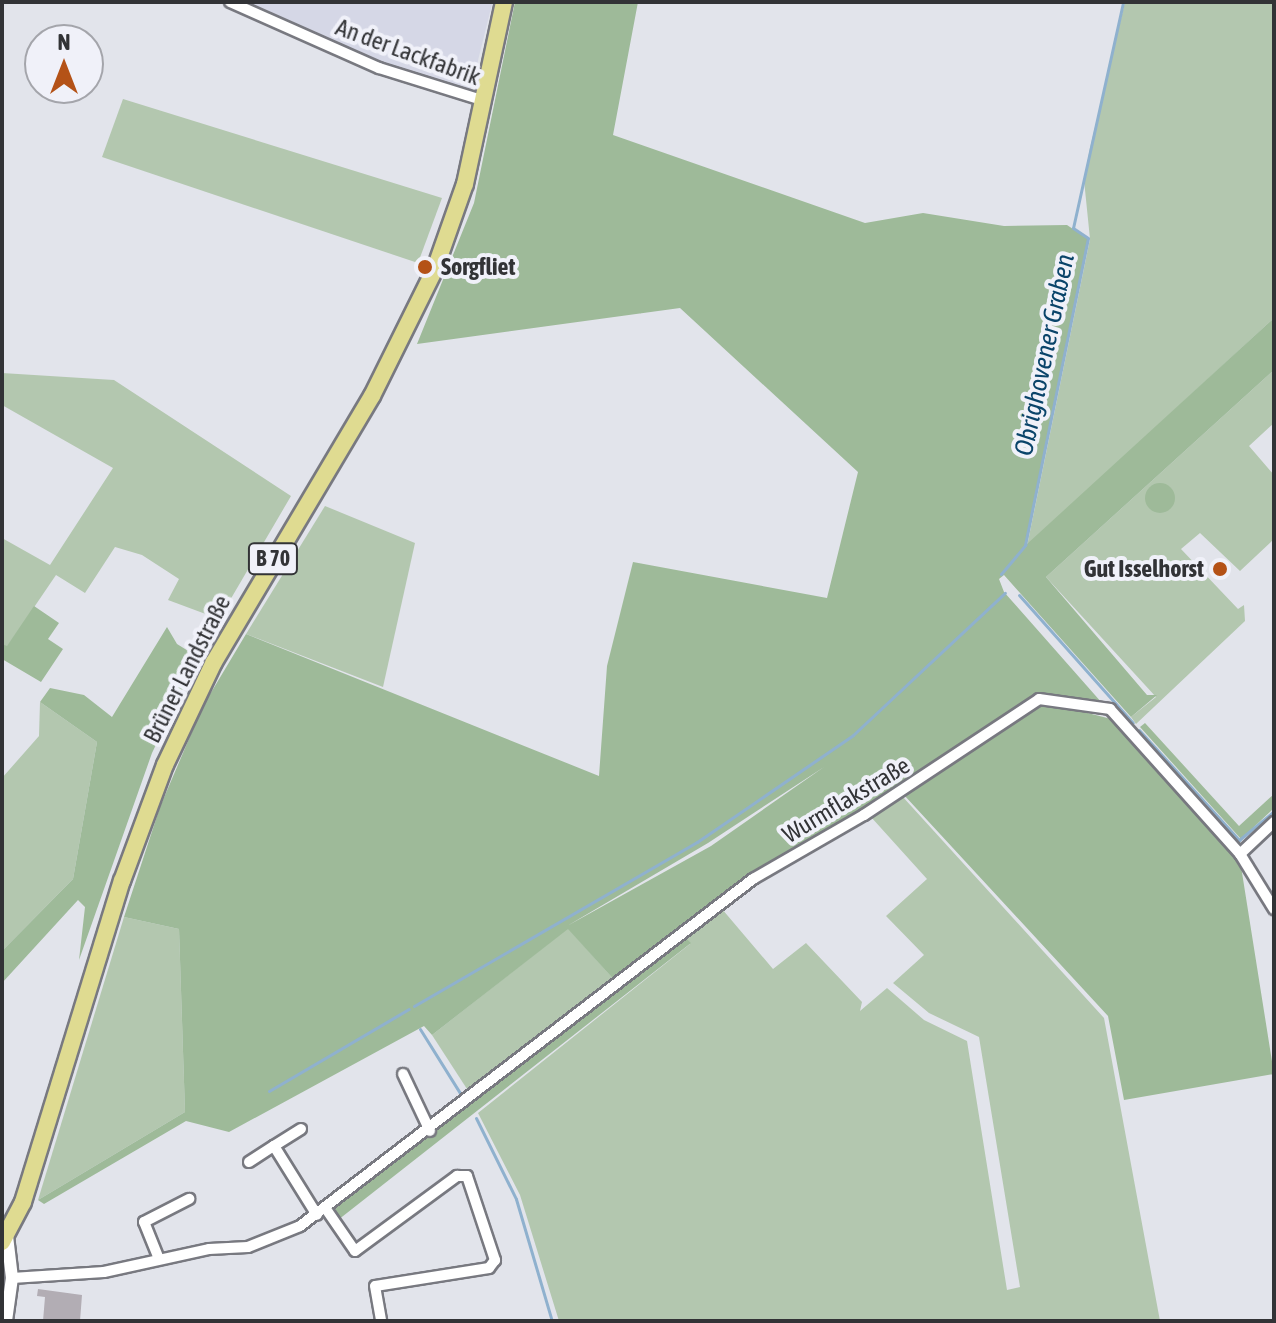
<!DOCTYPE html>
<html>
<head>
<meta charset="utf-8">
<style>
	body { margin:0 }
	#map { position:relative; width:1276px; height:1323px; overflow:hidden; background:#e2e4eb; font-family:"Asap Condensed",sans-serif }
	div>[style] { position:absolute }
	.built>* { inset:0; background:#d5d7e6 }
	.green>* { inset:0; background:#b3c7af }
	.forest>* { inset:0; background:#9eba99 }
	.round { border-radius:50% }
	.stream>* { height:3px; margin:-1.5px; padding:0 1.5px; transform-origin:1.5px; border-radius:1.5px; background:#8fb1ce }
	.building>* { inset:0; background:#b2adb4 }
	.roads { filter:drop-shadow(2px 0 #787980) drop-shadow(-2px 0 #787980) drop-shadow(0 2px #787980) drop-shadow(0 -2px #787980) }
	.minor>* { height:10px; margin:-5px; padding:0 5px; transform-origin:5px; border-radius:5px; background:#fff }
	.tertiary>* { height:12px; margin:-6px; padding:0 6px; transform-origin:6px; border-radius:6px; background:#fff }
	.primary>* { height:16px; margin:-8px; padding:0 8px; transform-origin:8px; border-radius:8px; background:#dfdb91 }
	.dots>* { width:22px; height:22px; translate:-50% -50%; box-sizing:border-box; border:4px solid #f0f1f9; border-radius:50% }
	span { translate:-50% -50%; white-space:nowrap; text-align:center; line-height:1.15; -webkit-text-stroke:8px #f0f1f9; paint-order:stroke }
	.shield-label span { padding:2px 6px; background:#f0f1f9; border:2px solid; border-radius:6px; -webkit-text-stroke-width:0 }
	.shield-label { font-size:22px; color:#323336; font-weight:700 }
	.street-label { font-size:24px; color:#323336 }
	.poi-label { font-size:24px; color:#323336; font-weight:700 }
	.left { translate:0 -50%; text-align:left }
	.right { translate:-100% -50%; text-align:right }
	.water-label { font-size:26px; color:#0a446a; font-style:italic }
	.frame { position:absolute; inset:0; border:4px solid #323336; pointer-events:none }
	.north { position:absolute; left:24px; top:24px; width:80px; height:80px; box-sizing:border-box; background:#f0f1f9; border:2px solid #a4a5ab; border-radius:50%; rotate:0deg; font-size:22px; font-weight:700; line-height:32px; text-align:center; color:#323336 }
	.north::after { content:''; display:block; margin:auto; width:28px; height:36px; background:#b45217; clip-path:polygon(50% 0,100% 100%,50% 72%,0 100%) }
</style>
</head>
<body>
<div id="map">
	<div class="built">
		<div style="clip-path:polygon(242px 2px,491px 2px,492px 4px,470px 93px,409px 75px)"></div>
	</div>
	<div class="green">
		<div style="clip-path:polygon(1125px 2px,1274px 2px,1274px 318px,1027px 546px,1090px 239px,1084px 180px,1090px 148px)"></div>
		<div style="clip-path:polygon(123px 99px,442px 198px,418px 263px,102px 157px)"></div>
		<div style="clip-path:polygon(1274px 370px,1274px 423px,1249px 446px,1274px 475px,1274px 539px,1240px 571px,1200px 533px,1181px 549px,1238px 609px,1244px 605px,1245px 621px,1136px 724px,1131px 717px,1156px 697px,1046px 577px)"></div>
		<div style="clip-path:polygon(2px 373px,114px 380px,291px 496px,219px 619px,168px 600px,179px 579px,142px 555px,115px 547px,85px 593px,56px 575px,7px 647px,2px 644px,2px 538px,50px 565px,113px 468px,2px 405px)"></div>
		<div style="clip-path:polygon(325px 506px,415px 543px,383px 687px,246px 634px)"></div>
		<div style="clip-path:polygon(40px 702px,97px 742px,73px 879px,2px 951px,2px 778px,39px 736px)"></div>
		<div style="clip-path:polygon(902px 796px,1104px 1018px,1160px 1321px,559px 1321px,520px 1195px,478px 1113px,690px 944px,685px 939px,722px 909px,773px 969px,806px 943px,862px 1002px,860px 1011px,887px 988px,924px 1020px,967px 1041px,1007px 1290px,1020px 1287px,979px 1037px,929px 1013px,893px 983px,924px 955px,886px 916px,927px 879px,871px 817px)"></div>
		<div style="clip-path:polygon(124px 917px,179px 929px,185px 1112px,38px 1200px)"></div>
		<div style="clip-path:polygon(568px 928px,617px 983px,467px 1089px,432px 1035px)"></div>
	</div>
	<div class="forest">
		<div style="clip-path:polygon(evenodd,515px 2px,638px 2px,613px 135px,865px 223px,923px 213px,1004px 226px,1067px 225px,1088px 239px,1027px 544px,1274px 318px,1274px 370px,1046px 577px,1147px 695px,1157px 695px,1131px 717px,1004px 575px,999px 579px,1004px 592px,1102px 703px,1043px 693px,854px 817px,736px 884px,679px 932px,691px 943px,338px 1220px,335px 1206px,472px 1103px,467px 1089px,617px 983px,568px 929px,432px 1035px,424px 1026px,229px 1132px,186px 1121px,44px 1204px,38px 1200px,185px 1112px,179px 929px,124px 917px,160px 807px,203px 706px,246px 634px,599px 776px,607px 666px,633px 562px,827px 598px,858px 472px,680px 308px,417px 344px,474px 203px,515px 2px,824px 767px,711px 846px,567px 926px,708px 843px,824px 767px)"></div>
		<div class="round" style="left:1145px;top:483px;width:30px;height:30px"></div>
		<div style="clip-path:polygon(34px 606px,59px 623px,48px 639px,63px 649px,41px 682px,2px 659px,2px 644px,7px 646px)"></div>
		<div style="clip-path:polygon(167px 627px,177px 644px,198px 657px,152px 753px,79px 960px,85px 907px,78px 900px,2px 983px,2px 951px,73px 879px,97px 742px,40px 702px,50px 688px,84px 695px,112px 717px)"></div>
		<div style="clip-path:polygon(1045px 702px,1115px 720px,1240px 860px,1274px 1074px,1124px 1100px,1108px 1016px,904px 795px)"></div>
		<div style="clip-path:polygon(1145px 723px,1239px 826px,1274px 794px,1274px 808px,1241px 839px,1140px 727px)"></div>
	</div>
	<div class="stream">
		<div style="left:1001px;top:574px;width:38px;rotate:-50deg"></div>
		<div style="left:1025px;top:545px;width:313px;rotate:-78.4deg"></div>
		<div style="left:1088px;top:238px;width:18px;rotate:-146deg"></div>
		<div style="left:1073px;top:228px;width:231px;rotate:-77.5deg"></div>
		<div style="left:1019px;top:595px;width:171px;rotate:48.3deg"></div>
		<div style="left:1139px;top:730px;width:149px;rotate:47.7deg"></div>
		<div style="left:1239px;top:840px;width:45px;rotate:-39.6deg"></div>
		<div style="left:414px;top:1006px;width:327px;rotate:-30.1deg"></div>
		<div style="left:697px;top:842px;width:189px;rotate:-34.4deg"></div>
		<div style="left:853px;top:735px;width:208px;rotate:-43.1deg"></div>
		<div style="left:420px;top:1029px;width:75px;rotate:58deg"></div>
		<div style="left:269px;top:1091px;width:162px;rotate:-30.4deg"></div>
		<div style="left:476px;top:1118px;width:90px;rotate:63.7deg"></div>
		<div style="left:516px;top:1199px;width:127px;rotate:73.6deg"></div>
	</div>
	<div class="building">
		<div style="clip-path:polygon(38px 1289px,82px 1295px,80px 1321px,43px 1321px,45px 1297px,37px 1296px)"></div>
	</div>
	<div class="roads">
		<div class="minor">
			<div style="left:230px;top:2px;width:163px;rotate:23.9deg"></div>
			<div style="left:379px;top:68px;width:111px;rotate:17.3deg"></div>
			<div style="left:1240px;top:854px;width:65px;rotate:58.3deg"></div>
			<div style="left:403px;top:1074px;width:63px;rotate:64.7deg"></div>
			<div style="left:301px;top:1129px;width:32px;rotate:148deg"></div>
			<div style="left:274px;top:1146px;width:81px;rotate:58.1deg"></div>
			<div style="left:249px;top:1162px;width:30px;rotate:-33deg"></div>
			<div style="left:326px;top:1209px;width:51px;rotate:55.4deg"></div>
			<div style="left:355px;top:1251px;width:127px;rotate:-36.3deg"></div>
			<div style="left:457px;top:1176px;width:10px"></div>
			<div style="left:467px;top:1176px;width:89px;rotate:71.6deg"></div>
			<div style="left:495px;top:1260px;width:10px;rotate:127deg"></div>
			<div style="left:489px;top:1268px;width:115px;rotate:171deg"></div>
			<div style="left:375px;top:1286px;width:36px;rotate:80deg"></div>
			<div style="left:159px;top:1259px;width:40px;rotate:-112deg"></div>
			<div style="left:144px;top:1222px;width:51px;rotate:-27.1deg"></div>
			<div style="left:12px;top:1278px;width:92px;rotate:-3.7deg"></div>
			<div style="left:104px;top:1272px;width:107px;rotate:-12.4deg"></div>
			<div style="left:209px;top:1249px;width:39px;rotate:-3deg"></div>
			<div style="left:248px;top:1247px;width:56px;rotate:-22deg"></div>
			<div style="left:300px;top:1226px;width:571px;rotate:-37.45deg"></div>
			<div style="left:753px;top:879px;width:128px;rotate:-30deg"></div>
			<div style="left:864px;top:815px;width:210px;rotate:-33.5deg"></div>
			<div style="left:1039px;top:699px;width:72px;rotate:8deg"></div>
			<div style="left:1110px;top:709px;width:195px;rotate:48.1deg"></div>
			<div style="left:1240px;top:854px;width:47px;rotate:-43.3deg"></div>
		</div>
		<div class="tertiary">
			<div style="left:6px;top:1321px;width:43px;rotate:-82.1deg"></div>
			<div style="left:12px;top:1278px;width:42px;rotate:-96.8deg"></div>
		</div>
		<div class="primary">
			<div style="left:2px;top:1242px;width:45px;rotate:-62.3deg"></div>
			<div style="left:23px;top:1202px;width:336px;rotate:-72.9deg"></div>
			<div style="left:122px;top:881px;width:124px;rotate:-69.7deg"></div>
			<div style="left:165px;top:765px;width:114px;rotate:-64.6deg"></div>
			<div style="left:214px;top:662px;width:309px;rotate:-59.3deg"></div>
			<div style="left:372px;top:396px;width:142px;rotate:-63.6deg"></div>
			<div style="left:435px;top:269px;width:90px;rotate:-70.6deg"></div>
			<div style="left:465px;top:184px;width:186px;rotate:-77.9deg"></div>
		</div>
	</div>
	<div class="dots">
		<div style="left:425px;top:267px;background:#b45217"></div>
		<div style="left:1220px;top:569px;background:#b45217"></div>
	</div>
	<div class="shield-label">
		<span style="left:273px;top:559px">B 70</span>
	</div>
	<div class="street-label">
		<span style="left:408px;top:52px;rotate:20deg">An der Lackfabrik</span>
		<span style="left:187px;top:669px;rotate:-63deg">Brüner Landstraße</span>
		<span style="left:846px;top:800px;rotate:-31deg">Wurmflakstraße</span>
	</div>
	<div class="poi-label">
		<span class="left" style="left:441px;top:267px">Sorgfliet</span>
		<span class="right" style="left:1204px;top:569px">Gut Isselhorst</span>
	</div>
	<div class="water-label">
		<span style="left:1045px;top:355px;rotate:-78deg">Obrighovener Graben</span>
	</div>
	<div class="frame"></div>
	<div class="north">N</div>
</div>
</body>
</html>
